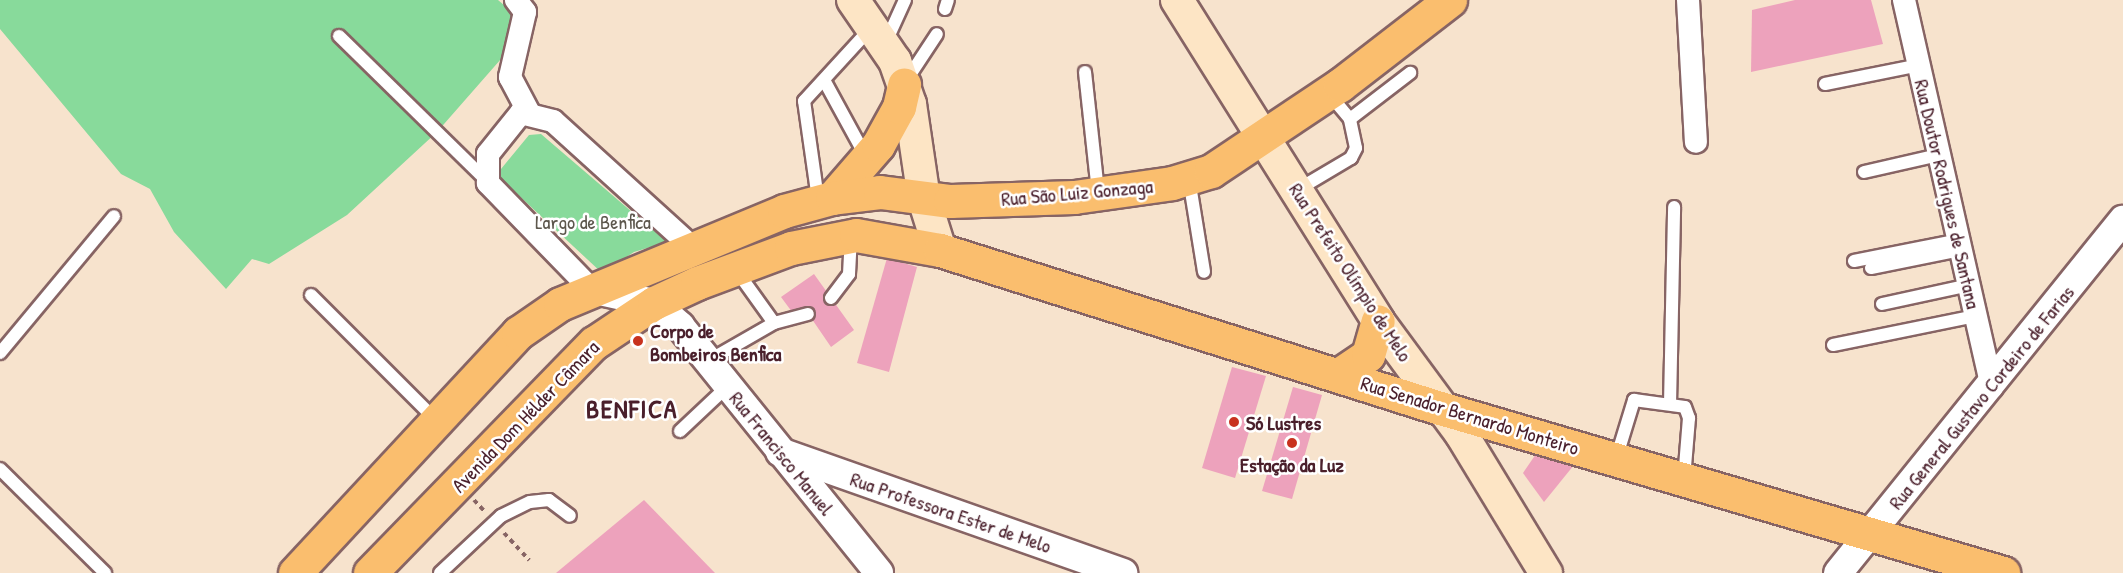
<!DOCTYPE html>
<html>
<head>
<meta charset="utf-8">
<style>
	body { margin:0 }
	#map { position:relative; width:2123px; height:573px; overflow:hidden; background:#f7e3cd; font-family:"Patrick Hand",sans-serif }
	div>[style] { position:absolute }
	.green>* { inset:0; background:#88da9b }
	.building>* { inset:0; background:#eda2bc }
	.path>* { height:4px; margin-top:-2px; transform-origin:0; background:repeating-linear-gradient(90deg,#876464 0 4.5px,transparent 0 9px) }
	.roads { filter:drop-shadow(2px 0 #876464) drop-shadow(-2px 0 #876464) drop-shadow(0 2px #876464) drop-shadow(0 -2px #876464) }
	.service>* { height:12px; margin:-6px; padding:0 6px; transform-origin:6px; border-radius:6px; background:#fff }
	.minor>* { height:22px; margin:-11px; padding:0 11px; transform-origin:11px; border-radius:11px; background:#fff }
	.tertiary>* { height:28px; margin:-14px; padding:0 14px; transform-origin:14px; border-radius:14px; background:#fff }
	.secondary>* { height:32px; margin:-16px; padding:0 16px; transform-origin:16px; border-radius:16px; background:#fde5c5 }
	.primary>* { height:33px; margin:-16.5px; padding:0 16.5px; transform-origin:16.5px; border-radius:16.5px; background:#fabe6e }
	.dots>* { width:16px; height:16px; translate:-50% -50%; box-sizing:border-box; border:3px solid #fff; border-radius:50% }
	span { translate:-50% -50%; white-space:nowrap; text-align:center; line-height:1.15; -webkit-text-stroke:5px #fff; paint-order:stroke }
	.street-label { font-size:20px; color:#4a1f2b }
	.park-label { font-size:20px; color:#5d574d }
	.poi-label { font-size:20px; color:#4a1f2b; font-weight:700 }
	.left { translate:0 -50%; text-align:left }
	.district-label { font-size:26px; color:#4a1f2b; font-weight:700; letter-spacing:1.5px }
</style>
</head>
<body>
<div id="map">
	<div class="green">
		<div style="clip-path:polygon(0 0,498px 0,511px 11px,512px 30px,501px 59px,437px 132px,347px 215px,269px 264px,252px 259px,226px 289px,174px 232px,150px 189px,121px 174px,0 29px)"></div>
		<div style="clip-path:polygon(541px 134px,667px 242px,634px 252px,602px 273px,500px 178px,501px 169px,529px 135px)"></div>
	</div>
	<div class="building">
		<div style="clip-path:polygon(1795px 0,1871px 0,1883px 44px,1751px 72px,1752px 10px)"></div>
		<div style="clip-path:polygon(887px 258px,917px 267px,889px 372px,857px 363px)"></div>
		<div style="clip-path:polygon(814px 274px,854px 330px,831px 347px,805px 309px,795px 316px,781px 297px)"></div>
		<div style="clip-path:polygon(1232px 367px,1266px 376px,1235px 478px,1202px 468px)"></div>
		<div style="clip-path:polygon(1293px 387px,1322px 395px,1292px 499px,1262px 491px)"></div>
		<div style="clip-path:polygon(1536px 454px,1574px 465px,1544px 502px,1523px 473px)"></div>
		<div style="clip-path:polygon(644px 500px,715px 573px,556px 573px)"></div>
	</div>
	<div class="path">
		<div style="left:474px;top:500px;width:16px;rotate:47deg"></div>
		<div style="left:504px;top:533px;width:37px;rotate:47deg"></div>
	</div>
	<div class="roads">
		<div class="service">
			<div style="left:945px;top:9px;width:9px;rotate:-72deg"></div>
			<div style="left:339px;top:36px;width:209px;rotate:44.4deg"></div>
			<div style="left:885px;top:44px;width:48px;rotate:-65.6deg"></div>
			<div style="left:1085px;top:72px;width:121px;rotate:83.8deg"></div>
			<div style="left:824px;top:80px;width:85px;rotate:61.3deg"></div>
			<div style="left:906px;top:81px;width:56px;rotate:-56.6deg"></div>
			<div style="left:1825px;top:84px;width:96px;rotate:-11.4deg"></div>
			<div style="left:1350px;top:119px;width:76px;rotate:-37.5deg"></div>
			<div style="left:1864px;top:172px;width:77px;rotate:-12.8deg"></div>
			<div style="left:1189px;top:179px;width:94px;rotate:80.8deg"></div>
			<div style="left:1297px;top:190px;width:63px;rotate:-30.7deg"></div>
			<div style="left:1351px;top:158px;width:11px;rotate:-63deg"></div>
			<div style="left:1356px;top:148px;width:30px;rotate:-102deg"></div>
			<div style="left:1350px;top:119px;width:33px;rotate:-130deg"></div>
			<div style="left:818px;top:199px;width:99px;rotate:-98.1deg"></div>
			<div style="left:804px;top:101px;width:99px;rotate:-47.5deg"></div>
			<div style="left:1854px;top:261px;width:107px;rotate:-11.3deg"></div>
			<div style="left:1871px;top:268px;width:92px;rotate:-11.3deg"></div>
			<div style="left:736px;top:270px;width:65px;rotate:54.4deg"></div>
			<div style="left:774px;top:323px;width:35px;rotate:-15deg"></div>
			<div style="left:311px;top:295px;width:175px;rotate:45deg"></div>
			<div style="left:831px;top:298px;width:30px;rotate:-53deg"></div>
			<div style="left:849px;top:274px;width:37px;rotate:-87deg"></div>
			<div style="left:1882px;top:304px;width:89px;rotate:-12.3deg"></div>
			<div style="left:1833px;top:345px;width:146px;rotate:-11.5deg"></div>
			<div style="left:0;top:353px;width:178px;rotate:-50.2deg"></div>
			<div style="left:708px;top:361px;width:76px;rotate:-29.9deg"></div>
			<div style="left:1670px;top:404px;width:197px;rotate:-88.8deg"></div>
			<div style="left:680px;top:431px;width:66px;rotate:-43.2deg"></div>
			<div style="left:1616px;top:459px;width:62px;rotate:-73deg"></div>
			<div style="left:1634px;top:400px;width:51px;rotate:7.8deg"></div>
			<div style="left:1685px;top:407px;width:12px;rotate:70deg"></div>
			<div style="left:1689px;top:418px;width:61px;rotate:94.7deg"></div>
			<div style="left:0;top:469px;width:148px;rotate:44.7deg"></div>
			<div style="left:440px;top:573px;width:83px;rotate:-43.1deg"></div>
			<div style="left:501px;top:516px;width:32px;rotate:-26deg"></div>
			<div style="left:530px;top:502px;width:19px;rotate:-6deg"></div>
			<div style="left:549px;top:500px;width:26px;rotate:37deg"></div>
		</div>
		<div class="minor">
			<div style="left:516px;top:0;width:15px;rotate:53deg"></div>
			<div style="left:525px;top:12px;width:67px;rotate:103deg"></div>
			<div style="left:510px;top:77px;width:40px;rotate:62deg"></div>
			<div style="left:1688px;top:0;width:142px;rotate:86.8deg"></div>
			<div style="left:1904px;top:0;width:397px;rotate:77.2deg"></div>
			<div style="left:591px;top:289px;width:148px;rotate:-134.2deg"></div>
			<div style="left:488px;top:183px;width:29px;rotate:-90deg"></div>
			<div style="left:488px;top:154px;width:53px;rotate:-51.2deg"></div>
			<div style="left:521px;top:113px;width:33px;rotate:14deg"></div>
			<div style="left:553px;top:121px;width:189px;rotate:42.2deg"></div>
		</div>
		<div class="tertiary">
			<div style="left:591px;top:289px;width:65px;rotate:12.5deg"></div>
			<div style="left:654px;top:303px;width:35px;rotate:41deg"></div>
			<div style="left:680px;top:326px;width:317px;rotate:51.1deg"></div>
			<div style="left:780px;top:452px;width:364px;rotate:19.4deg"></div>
			<div style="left:1838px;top:573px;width:454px;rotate:-51.1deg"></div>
		</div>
		<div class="secondary">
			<div style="left:853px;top:0;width:74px;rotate:55.5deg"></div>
			<div style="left:895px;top:61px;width:46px;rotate:70.8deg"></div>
			<div style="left:910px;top:104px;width:96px;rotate:81.6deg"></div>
			<div style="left:924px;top:199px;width:53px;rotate:72.6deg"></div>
			<div style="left:1177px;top:0;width:379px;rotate:57.9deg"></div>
			<div style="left:1378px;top:321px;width:142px;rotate:53.6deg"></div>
			<div style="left:1462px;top:435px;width:162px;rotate:58.7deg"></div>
		</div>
		<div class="primary">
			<div style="left:832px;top:198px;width:70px;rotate:-49deg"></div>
			<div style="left:878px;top:145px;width:43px;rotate:-61.1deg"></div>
			<div style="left:899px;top:107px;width:23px;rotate:-77deg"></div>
			<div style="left:1340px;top:374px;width:34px;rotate:-34deg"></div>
			<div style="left:1368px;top:355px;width:35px;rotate:-74deg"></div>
			<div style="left:295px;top:573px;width:328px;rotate:-47.1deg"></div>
			<div style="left:518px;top:333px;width:51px;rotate:-34.6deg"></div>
			<div style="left:560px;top:304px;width:243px;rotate:-22.5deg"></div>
			<div style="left:784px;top:211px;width:50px;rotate:-15.2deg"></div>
			<div style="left:832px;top:198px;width:48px;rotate:-7.1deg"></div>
			<div style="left:880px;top:192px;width:71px;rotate:7.3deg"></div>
			<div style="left:950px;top:201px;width:124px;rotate:-1.8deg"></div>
			<div style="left:1074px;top:197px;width:99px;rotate:-8.1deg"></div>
			<div style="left:1172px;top:183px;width:41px;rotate:-17.1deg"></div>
			<div style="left:1211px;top:171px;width:155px;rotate:-33.7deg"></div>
			<div style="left:1340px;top:85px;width:139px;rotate:-37.7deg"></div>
			<div style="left:370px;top:573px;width:321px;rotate:-45.8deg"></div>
			<div style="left:594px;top:343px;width:72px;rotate:-33.7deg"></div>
			<div style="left:654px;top:303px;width:47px;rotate:-24.9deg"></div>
			<div style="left:697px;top:283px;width:100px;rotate:-20.4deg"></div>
			<div style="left:791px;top:248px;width:66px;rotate:-11.3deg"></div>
			<div style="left:856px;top:235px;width:85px;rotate:10.1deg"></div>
			<div style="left:940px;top:250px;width:524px;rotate:17.54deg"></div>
			<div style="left:1440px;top:408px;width:587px;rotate:16.33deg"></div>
		</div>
	</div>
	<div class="dots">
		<div style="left:638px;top:341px;background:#c8321e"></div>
		<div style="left:1234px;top:422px;background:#c8321e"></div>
		<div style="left:1292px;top:443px;background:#c8321e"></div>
	</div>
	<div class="street-label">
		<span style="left:1077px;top:192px;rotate:-5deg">Rua São Luiz Gonzaga</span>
		<span style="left:1948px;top:194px;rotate:77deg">Rua Doutor Rodrigues de Santana</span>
		<span style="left:1351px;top:272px;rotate:57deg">Rua Prefeito Olímpio de Melo</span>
		<span style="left:1981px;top:397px;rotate:-51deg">Rua General Gustavo Cordeiro de Farias</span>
		<span style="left:1470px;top:415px;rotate:17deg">Rua Senador Bernardo Monteiro</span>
		<span style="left:525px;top:416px;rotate:-46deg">Avenida Dom Hélder Câmara</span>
		<span style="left:782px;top:453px;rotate:51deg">Rua Francisco Manuel</span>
		<span style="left:951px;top:512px;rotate:19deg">Rua Professora Ester de Melo</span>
	</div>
	<div class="park-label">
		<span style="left:593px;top:221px">Largo de Benfica</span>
	</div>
	<div class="poi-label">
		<span class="left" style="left:650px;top:342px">Corpo de<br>Bombeiros Benfica</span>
		<span class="left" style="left:1246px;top:422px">Só Lustres</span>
		<span style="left:1292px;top:464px">Estação da Luz</span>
	</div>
	<div class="district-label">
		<span style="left:632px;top:409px">BENFICA</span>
	</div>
</div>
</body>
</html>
